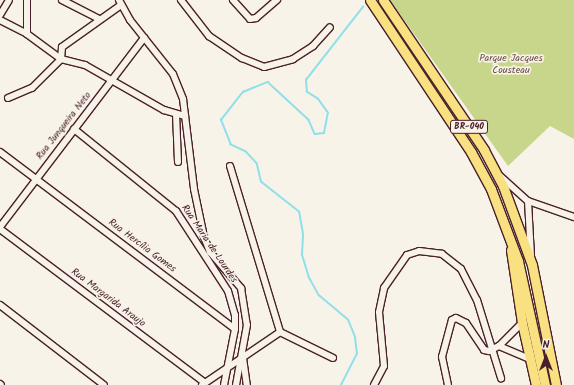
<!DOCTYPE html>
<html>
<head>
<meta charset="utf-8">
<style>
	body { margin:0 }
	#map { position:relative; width:574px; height:385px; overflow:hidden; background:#f7f3e8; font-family:Kalam,sans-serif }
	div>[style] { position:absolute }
	.green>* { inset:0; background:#c7d68a }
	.stream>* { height:1.5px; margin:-0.75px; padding:0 0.75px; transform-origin:0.75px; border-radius:0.75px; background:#8fe0e9 }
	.roads { filter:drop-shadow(1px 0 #4a1f2b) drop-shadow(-1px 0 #4a1f2b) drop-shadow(0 1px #4a1f2b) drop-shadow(0 -1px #4a1f2b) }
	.minor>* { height:6px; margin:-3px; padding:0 3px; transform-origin:3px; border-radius:3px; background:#f7f3e8 }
	.highway>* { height:9px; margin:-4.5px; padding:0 4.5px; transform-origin:4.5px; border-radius:4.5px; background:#f9e181 }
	span { translate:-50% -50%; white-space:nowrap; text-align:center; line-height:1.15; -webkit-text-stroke:3.5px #f7f3e8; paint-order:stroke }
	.shield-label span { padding:1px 3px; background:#f7f3e8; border:1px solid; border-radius:3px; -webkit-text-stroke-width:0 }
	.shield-label { font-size:9px; color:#4a1f2b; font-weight:700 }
	.park-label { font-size:10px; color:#694d43 }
	.street-label { font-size:10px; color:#4a1f2b }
	.north { position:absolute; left:526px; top:337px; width:40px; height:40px; -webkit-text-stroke:3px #f7f3e8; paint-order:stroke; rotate:0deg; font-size:11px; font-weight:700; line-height:16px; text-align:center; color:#4a1f2b }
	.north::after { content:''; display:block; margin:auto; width:14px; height:18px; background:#4a1f2b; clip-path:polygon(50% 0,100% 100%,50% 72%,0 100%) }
</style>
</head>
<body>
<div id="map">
	<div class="green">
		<div style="clip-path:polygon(390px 0,574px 0,574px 139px,550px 126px,508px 166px)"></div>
	</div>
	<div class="stream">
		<div style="left:341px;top:385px;width:35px;rotate:-63deg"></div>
		<div style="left:357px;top:354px;width:17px;rotate:-97deg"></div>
		<div style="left:355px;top:337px;width:18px;rotate:-112deg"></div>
		<div style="left:348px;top:320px;width:38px;rotate:-140deg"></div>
		<div style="left:319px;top:296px;width:21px;rotate:-119deg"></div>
		<div style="left:309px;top:278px;width:24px;rotate:-107deg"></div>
		<div style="left:302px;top:255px;width:21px;rotate:-87deg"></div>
		<div style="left:303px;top:234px;width:22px;rotate:-100deg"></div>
		<div style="left:299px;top:212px;width:48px;rotate:-141.7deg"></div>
		<div style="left:261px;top:182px;width:18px;rotate:-103deg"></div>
		<div style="left:257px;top:164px;width:16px;rotate:-133deg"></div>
		<div style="left:246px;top:152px;width:17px;rotate:-155deg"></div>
		<div style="left:231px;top:145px;width:27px;rotate:-112deg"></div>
		<div style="left:221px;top:120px;width:36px;rotate:-52deg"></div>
		<div style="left:243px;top:92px;width:27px;rotate:-22deg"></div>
		<div style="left:268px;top:82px;width:56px;rotate:42.8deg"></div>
		<div style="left:309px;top:120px;width:15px;rotate:67deg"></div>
		<div style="left:315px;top:134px;width:9px;rotate:-6deg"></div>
		<div style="left:324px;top:133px;width:20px;rotate:-79deg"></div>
		<div style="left:328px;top:113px;width:17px;rotate:-126deg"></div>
		<div style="left:318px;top:99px;width:13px;rotate:-148deg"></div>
		<div style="left:307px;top:92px;width:12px;rotate:-95deg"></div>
		<div style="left:306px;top:80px;width:93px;rotate:-52deg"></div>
	</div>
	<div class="roads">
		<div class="minor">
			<div style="left:62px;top:0;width:42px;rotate:27.2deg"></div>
			<div style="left:119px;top:0;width:23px;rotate:61deg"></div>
			<div style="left:130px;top:20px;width:69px;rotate:51.5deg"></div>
			<div style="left:173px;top:74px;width:27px;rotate:68deg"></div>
			<div style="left:183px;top:99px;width:91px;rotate:83deg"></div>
			<div style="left:194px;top:189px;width:49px;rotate:78.2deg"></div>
			<div style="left:204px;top:237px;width:16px;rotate:68deg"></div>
			<div style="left:210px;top:252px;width:48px;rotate:49.3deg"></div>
			<div style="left:241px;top:288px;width:37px;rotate:81deg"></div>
			<div style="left:247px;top:325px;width:61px;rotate:100.4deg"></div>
			<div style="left:181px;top:0;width:46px;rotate:52.1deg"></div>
			<div style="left:209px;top:36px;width:40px;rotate:34deg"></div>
			<div style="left:242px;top:58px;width:24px;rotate:22deg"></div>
			<div style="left:264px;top:67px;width:30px;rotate:-15deg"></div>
			<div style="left:293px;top:59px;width:24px;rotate:-33deg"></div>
			<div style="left:313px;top:46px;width:25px;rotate:-48deg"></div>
			<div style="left:233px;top:0;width:25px;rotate:48deg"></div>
			<div style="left:250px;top:19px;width:6px;rotate:-9deg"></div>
			<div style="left:256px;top:18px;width:28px;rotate:-41deg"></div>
			<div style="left:0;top:15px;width:17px;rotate:-59deg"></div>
			<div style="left:0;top:20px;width:30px;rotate:27deg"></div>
			<div style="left:27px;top:34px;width:42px;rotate:36.3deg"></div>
			<div style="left:61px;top:59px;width:25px;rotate:14deg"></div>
			<div style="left:85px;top:65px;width:91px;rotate:29.7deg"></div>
			<div style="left:164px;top:110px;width:22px;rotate:16deg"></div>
			<div style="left:27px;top:34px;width:34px;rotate:-90deg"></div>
			<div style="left:8px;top:98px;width:26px;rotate:-23deg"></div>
			<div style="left:32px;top:88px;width:41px;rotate:-45deg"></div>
			<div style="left:61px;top:59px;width:12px;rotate:-85deg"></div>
			<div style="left:62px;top:47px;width:72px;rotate:-35.4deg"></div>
			<div style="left:176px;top:114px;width:48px;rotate:87.6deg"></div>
			<div style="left:74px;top:129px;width:131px;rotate:38.8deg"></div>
			<div style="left:176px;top:211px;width:95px;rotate:57deg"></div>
			<div style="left:228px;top:291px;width:25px;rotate:74deg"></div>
			<div style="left:235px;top:315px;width:14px;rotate:90deg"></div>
			<div style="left:235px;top:329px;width:57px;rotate:101.1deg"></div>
			<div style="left:0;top:152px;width:294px;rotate:37deg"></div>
			<div style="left:230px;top:166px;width:173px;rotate:73.2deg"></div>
			<div style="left:500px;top:176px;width:38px;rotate:42deg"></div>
			<div style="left:528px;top:201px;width:55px;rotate:86.9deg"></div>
			<div style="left:528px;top:201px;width:49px;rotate:19.2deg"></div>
			<div style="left:0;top:227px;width:238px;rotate:-52.7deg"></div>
			<div style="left:0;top:229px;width:256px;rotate:36.9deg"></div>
			<div style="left:0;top:305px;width:131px;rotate:37.6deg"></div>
			<div style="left:280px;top:332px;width:59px;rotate:26.1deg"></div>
			<div style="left:499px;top:346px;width:34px;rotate:23deg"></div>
			<div style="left:243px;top:358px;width:27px;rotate:82deg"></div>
			<div style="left:0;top:384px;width:1px;rotate:45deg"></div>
			<div style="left:202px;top:385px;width:94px;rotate:-34.2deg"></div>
			<div style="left:374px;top:385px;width:21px;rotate:-62deg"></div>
			<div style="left:384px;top:366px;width:54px;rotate:-95.3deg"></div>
			<div style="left:379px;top:312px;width:25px;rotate:-78deg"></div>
			<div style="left:384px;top:288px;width:40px;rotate:-55.1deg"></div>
			<div style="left:407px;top:255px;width:13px;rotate:-18deg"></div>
			<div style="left:419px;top:251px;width:23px;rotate:7deg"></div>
			<div style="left:442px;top:254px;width:24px;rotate:38deg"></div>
			<div style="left:461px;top:269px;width:35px;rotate:63deg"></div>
			<div style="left:477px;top:300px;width:82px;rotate:72.9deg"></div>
			<div style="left:448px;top:385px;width:29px;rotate:-102deg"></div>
			<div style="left:442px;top:357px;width:38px;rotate:-75deg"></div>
			<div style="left:452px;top:320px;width:4px;rotate:-27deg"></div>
			<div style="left:456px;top:318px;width:11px;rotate:27deg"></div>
			<div style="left:466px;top:323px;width:32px;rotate:56deg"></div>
			<div style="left:484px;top:350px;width:5px;rotate:11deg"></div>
			<div style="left:489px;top:351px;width:11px;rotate:-27deg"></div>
			<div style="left:499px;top:346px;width:33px;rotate:-45deg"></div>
		</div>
		<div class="highway">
			<div style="left:370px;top:0;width:182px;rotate:56.4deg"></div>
			<div style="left:471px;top:152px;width:42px;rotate:61.6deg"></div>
			<div style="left:491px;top:189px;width:77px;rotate:69.4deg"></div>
			<div style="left:518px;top:261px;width:127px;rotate:77.7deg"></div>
			<div style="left:383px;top:0;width:181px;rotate:56deg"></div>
			<div style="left:484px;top:150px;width:41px;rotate:62.2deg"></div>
			<div style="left:503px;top:186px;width:84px;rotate:69.8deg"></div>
			<div style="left:532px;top:265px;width:122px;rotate:78.7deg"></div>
			<div style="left:511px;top:250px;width:74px;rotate:81.4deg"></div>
			<div style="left:522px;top:323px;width:64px;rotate:77.3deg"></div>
		</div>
	</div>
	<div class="shield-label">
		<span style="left:469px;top:127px">BR-040</span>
	</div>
	<div class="park-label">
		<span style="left:511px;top:64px">Parque Jacques<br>Cousteau</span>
	</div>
	<div class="street-label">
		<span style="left:64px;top:126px;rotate:-52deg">Rua Junqueira Neto</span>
		<span style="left:209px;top:244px;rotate:56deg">Rua Maria de Lourdes</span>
		<span style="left:142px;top:246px;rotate:37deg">Rua Hercília Gomes</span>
		<span style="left:108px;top:298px;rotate:37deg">Rua Margarida Araujo</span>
	</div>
	<div class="north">N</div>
</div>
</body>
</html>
